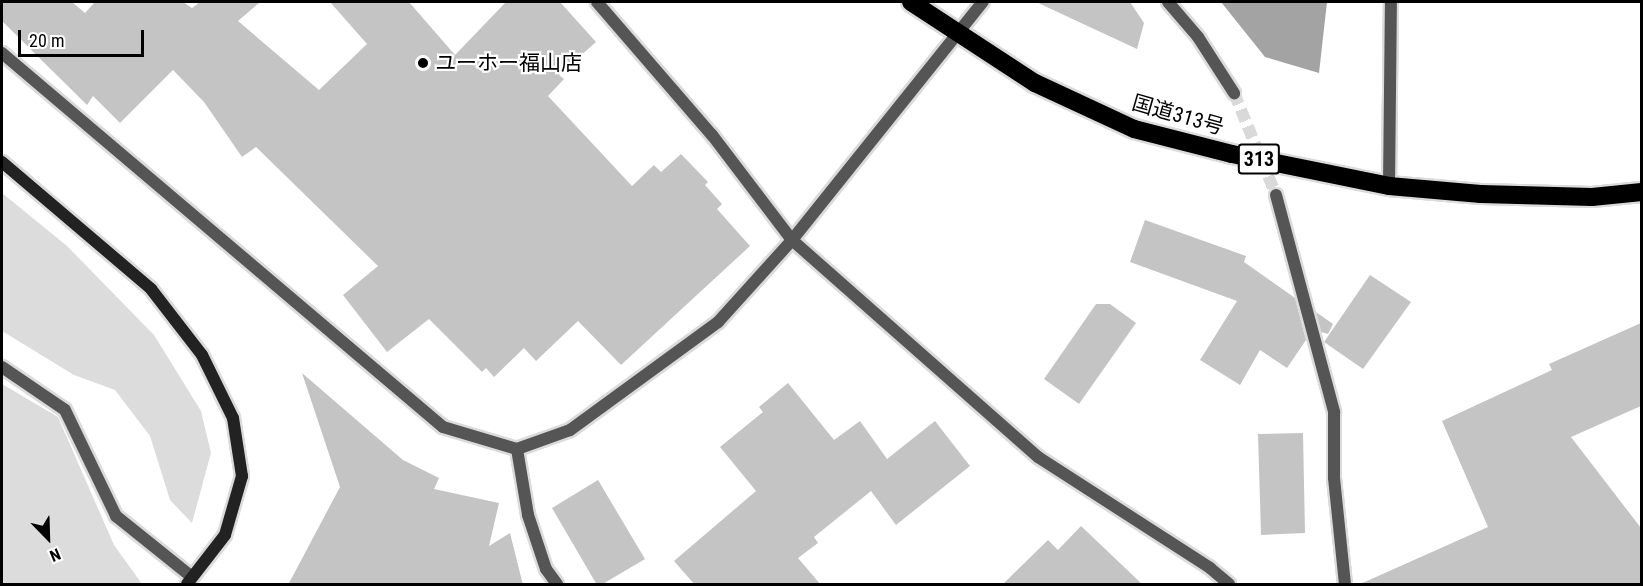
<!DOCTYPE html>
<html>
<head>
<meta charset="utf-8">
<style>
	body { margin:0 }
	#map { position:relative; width:1643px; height:586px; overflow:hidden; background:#fff; font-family:"Roboto Condensed","Noto Sans JP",sans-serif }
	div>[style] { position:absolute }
	.green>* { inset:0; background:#dcdcdc }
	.water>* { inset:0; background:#a3a3a3 }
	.building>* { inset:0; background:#c4c4c4 }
	.street-tunnel>* { height:12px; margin-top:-6px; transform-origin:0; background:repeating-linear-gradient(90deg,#d9d9d9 0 12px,transparent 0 18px) }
	.roads { filter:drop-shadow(2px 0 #dbdbdb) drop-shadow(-2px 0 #dbdbdb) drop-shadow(0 2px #dbdbdb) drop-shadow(0 -2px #dbdbdb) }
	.street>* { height:12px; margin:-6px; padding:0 6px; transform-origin:6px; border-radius:6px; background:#555 }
	.secondary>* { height:12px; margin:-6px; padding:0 6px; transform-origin:6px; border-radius:6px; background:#222 }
	.highway>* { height:18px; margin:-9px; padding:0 9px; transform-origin:9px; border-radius:9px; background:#000 }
	.dots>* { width:16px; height:16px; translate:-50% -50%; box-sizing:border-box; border:3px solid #fff; border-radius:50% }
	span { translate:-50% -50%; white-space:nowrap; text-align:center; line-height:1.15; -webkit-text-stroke:4.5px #fff; paint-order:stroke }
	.shield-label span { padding:2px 4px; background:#fff; border:2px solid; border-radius:4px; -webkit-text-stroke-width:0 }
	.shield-label { font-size:20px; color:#000; font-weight:700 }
	.poi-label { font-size:21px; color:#000 }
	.left { translate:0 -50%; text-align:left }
	.street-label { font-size:21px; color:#000 }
	.frame { position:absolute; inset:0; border:3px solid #000; pointer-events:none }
	.north { position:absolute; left:18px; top:508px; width:60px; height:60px; -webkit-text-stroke:4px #fff; paint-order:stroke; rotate:157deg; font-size:16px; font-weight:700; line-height:24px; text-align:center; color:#000 }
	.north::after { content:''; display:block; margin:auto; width:21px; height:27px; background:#000; clip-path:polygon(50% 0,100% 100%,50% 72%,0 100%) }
	.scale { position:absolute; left:18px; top:30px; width:126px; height:27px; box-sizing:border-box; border:3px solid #000; border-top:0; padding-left:8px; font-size:18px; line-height:21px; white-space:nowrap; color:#000; -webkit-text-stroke:4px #fff; paint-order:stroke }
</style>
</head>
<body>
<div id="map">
	<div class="green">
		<div style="clip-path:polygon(2px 193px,67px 246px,154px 335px,201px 411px,211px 453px,192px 523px,170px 500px,150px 436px,115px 390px,74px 375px,2px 331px)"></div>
		<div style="clip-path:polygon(2px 384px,58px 417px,114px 545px,142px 584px,2px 584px)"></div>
	</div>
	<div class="water">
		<div style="clip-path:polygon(1221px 2px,1327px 2px,1319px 73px,1265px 57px)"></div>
	</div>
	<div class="building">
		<div style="clip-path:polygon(2px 2px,72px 2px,85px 13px,95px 2px,183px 2px,192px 8px,200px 2px,260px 2px,238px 21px,319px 90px,367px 44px,330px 2px,409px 2px,455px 55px,506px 2px,560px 2px,596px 42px,559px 75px,564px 79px,548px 96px,632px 186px,654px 165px,661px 172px,681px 154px,708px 182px,705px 185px,722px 204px,717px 209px,750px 246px,621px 365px,578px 321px,536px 361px,524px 348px,494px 377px,486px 368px,482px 372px,429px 319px,387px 352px,343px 295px,378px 266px,256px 147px,242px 157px,204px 102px,173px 70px,120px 123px,93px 96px,87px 105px,2px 21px)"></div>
		<div style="clip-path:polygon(1036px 2px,1130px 2px,1144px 23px,1137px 49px)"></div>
		<div style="clip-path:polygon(1145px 220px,1246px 256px,1244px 262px,1295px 298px,1306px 340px,1287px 368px,1260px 350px,1240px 385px,1200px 360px,1237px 301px,1130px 262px)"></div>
		<div style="clip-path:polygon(1370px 275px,1411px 302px,1363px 369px,1324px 342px)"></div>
		<div style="clip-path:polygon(1096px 304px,1110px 304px,1136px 323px,1079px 404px,1044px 379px)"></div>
		<div style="clip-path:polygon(1316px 312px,1333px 324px,1328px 334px,1321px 332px)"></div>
		<div style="clip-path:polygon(1641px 323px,1641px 406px,1571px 437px,1641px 528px,1641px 585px,1358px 585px,1488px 527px,1442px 421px,1552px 370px,1549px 364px)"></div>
		<div style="clip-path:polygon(302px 373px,403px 460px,439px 478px,434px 489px,499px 503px,489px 546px,510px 533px,523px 585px,288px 585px,340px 487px)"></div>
		<div style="clip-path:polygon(788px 383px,834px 440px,860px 421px,887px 459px,935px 421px,970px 466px,896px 525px,871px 491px,814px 537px,818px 543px,798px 558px,821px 585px,695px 585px,674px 561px,756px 491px,720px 447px,763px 412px,759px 407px)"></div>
		<div style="clip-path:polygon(1303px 433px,1305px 533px,1261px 535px,1258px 434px)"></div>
		<div style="clip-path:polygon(598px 480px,645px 559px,601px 585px,597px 585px,552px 508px)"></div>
		<div style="clip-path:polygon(1081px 526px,1143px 585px,1002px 585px,1048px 540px,1058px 550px)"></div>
	</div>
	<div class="street-tunnel">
		<div style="left:1234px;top:93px;width:110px;rotate:67.6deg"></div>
	</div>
	<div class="roads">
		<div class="street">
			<div style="left:597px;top:2px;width:176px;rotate:49.2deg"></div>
			<div style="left:712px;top:135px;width:132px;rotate:52.7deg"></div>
			<div style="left:792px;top:240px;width:328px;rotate:41.4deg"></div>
			<div style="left:1038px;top:457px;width:205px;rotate:32.8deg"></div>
			<div style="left:1210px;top:568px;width:25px;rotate:40deg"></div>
			<div style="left:1168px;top:2px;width:46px;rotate:49.4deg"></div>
			<div style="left:1198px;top:37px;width:67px;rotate:57.3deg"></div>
			<div style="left:2px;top:53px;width:578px;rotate:40.3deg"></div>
			<div style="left:443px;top:427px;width:77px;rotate:16.6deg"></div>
			<div style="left:517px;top:449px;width:56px;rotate:-19.7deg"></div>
			<div style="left:570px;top:430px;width:183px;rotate:-36.1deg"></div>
			<div style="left:718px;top:322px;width:110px;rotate:-47.9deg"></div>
			<div style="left:792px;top:240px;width:305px;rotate:-51.3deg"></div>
			<div style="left:1389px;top:186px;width:184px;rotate:-89.4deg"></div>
			<div style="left:1276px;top:195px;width:225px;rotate:75deg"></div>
			<div style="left:1334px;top:412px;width:66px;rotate:90deg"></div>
			<div style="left:1334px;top:478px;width:107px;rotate:84.1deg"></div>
			<div style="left:2px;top:367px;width:76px;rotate:34.3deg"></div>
			<div style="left:65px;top:410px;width:118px;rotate:64.3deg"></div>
			<div style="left:116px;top:516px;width:97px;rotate:38.8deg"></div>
			<div style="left:517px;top:449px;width:67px;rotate:80.5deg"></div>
			<div style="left:528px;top:515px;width:57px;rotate:71.6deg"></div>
			<div style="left:546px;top:569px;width:19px;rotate:54deg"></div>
		</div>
		<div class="secondary">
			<div style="left:2px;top:162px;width:196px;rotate:40.4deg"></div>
			<div style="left:151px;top:289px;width:83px;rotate:52.3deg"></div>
			<div style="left:202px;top:355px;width:70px;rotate:63.8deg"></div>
			<div style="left:233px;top:418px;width:59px;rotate:81.2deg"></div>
			<div style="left:242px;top:476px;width:61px;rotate:106.1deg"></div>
			<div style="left:225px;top:535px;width:62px;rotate:127.8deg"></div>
		</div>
		<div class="highway">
			<div style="left:911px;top:2px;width:148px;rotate:33.2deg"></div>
			<div style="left:1035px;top:83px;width:109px;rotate:24.9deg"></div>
			<div style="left:1134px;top:129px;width:101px;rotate:14.3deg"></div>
			<div style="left:1232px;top:154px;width:160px;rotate:11.5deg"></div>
			<div style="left:1389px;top:186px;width:92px;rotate:5deg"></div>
			<div style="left:1481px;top:194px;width:111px;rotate:1.5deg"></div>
			<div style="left:1592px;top:197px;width:50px;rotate:-5.7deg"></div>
		</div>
	</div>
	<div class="dots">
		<div style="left:423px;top:63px;background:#000"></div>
	</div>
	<div class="shield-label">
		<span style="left:1259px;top:159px">313</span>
	</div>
	<div class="poi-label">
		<span class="left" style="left:435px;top:63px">ユーホー福山店</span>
	</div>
	<div class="street-label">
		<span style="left:1178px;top:115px;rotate:16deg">国道313号</span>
	</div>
	<div class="frame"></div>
	<div class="north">N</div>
	<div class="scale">20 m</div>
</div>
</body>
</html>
